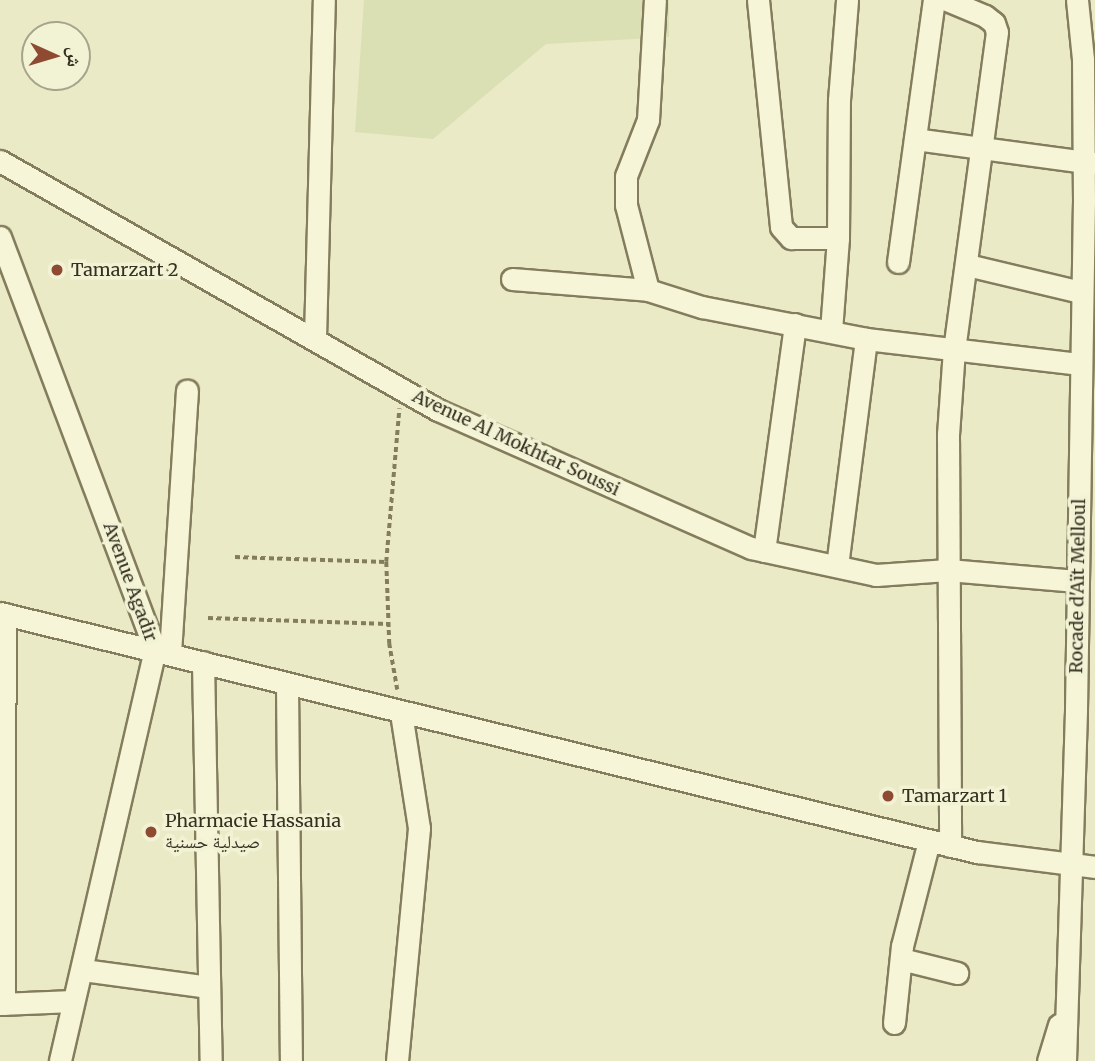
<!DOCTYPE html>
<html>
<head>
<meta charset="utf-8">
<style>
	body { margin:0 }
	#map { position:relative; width:1095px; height:1061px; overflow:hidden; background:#eaeac6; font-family:Merriweather,"Noto Naskh Arabic",serif }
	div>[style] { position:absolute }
	.farmland>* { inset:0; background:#dadfb4 }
	.path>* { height:3.5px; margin-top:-1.75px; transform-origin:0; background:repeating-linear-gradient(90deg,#847d5d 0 5px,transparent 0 8.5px) }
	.roads { filter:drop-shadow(2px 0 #847d5d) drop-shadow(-2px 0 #847d5d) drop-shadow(0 2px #847d5d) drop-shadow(0 -2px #847d5d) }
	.minor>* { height:21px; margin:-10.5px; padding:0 10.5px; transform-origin:10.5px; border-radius:10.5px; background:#f6f5d8 }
	.dots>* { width:19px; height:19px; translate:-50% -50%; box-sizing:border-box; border:4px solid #f2f2d5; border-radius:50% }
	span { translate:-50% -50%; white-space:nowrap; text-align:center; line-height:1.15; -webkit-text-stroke:7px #f2f2d5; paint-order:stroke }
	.poi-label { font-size:18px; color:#353020 }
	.left { translate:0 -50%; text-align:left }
	.street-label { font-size:18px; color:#353020 }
	.north { position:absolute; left:21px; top:21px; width:70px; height:70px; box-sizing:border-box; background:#f2f2d5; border:2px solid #a6a48d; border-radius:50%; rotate:94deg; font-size:19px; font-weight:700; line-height:28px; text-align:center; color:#353020 }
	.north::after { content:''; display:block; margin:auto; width:24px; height:32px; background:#8e4b32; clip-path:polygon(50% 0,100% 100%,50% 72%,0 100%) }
</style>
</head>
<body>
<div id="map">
	<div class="farmland">
		<div style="clip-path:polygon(364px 0,669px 0,669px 37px,546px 44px,433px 139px,355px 132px)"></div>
	</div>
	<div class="path">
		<div style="left:235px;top:557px;width:151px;rotate:1.9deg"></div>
		<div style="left:208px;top:618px;width:180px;rotate:1.9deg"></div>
		<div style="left:397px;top:690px;width:47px;rotate:-99.9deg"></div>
		<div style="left:389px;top:644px;width:82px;rotate:-92.1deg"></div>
		<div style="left:386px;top:562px;width:154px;rotate:-85.1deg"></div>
	</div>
	<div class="roads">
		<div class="minor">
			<div style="left:758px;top:0;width:228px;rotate:84.2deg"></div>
			<div style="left:781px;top:227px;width:15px;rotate:48deg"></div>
			<div style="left:791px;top:238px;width:47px"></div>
			<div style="left:947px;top:0;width:41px;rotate:22.8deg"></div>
			<div style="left:985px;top:16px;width:11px;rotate:38deg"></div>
			<div style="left:994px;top:23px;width:9px;rotate:72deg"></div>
			<div style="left:997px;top:32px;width:320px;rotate:97.7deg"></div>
			<div style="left:954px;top:349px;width:85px;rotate:94deg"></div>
			<div style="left:948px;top:434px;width:412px;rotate:89.7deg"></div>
			<div style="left:915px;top:139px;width:180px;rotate:7.7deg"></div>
			<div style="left:0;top:161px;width:504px;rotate:29.62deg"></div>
			<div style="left:438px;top:410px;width:342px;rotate:23.8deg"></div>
			<div style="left:751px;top:548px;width:128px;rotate:12.2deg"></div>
			<div style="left:876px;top:575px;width:72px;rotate:-4deg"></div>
			<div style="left:948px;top:570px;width:129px;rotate:4.9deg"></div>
			<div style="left:0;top:237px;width:440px;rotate:69.4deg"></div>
			<div style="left:155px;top:649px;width:423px;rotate:103deg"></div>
			<div style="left:898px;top:262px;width:264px;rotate:-82.2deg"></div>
			<div style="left:967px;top:265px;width:116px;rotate:13.4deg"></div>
			<div style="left:512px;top:279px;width:136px;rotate:4.6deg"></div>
			<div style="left:648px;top:290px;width:57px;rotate:17.5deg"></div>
			<div style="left:702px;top:307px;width:167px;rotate:11deg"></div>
			<div style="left:866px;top:339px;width:214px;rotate:6.7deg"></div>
			<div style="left:648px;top:290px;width:88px;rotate:-104.5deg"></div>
			<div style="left:626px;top:205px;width:29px;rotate:-90deg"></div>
			<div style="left:626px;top:176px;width:60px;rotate:-68.6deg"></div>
			<div style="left:648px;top:120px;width:120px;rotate:-86.7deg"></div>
			<div style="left:831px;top:331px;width:93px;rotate:-85.7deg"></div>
			<div style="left:838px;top:238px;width:138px;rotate:-89.6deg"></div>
			<div style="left:839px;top:100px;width:100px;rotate:-85.4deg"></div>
			<div style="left:315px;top:338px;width:338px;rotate:-88.5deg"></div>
			<div style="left:764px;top:551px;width:229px;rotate:-82.2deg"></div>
			<div style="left:837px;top:566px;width:229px;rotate:-82.7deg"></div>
			<div style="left:0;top:613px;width:1006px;rotate:13.75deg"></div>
			<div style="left:977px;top:852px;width:119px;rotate:7.2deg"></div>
			<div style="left:170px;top:653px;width:263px;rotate:-86.3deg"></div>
			<div style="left:203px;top:662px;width:399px;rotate:88.9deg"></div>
			<div style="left:287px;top:686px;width:375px;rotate:89.4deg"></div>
			<div style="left:901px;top:959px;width:58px;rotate:14deg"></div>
			<div style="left:83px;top:970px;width:127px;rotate:7.7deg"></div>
			<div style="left:0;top:1004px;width:73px;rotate:-2.4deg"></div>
			<div style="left:4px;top:1004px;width:390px;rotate:-89.9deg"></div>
			<div style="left:894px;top:1023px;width:77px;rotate:-84.1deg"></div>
			<div style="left:902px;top:946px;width:108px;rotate:-75.6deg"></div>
			<div style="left:397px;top:1061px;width:234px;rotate:-84.6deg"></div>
			<div style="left:419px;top:828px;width:116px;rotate:-98.9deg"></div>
			<div style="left:1048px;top:1061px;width:38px;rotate:-73deg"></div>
			<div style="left:1065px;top:1061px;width:352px;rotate:-88.2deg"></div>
			<div style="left:1076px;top:709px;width:508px;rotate:-89.1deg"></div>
			<div style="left:1084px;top:201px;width:142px;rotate:-90.4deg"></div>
			<div style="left:1083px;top:59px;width:59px;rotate:-95.8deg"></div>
		</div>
	</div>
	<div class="dots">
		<div style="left:57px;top:270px;background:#8e4b32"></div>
		<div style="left:888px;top:796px;background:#8e4b32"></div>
		<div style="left:151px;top:832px;background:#8e4b32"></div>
	</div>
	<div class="poi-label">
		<span class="left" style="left:71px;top:270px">Tamarzart 2</span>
		<span class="left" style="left:902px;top:796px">Tamarzart 1</span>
		<span class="left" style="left:165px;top:832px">Pharmacie Hassania<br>صيدلية حسنية</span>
	</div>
	<div class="street-label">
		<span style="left:516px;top:443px;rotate:25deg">Avenue Al Mokhtar Soussi</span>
		<span style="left:130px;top:582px;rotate:70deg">Avenue Agadir</span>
		<span style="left:1078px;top:586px;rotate:-89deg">Rocade d'Aït Melloul</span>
	</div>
	<div class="north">ش</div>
</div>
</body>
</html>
